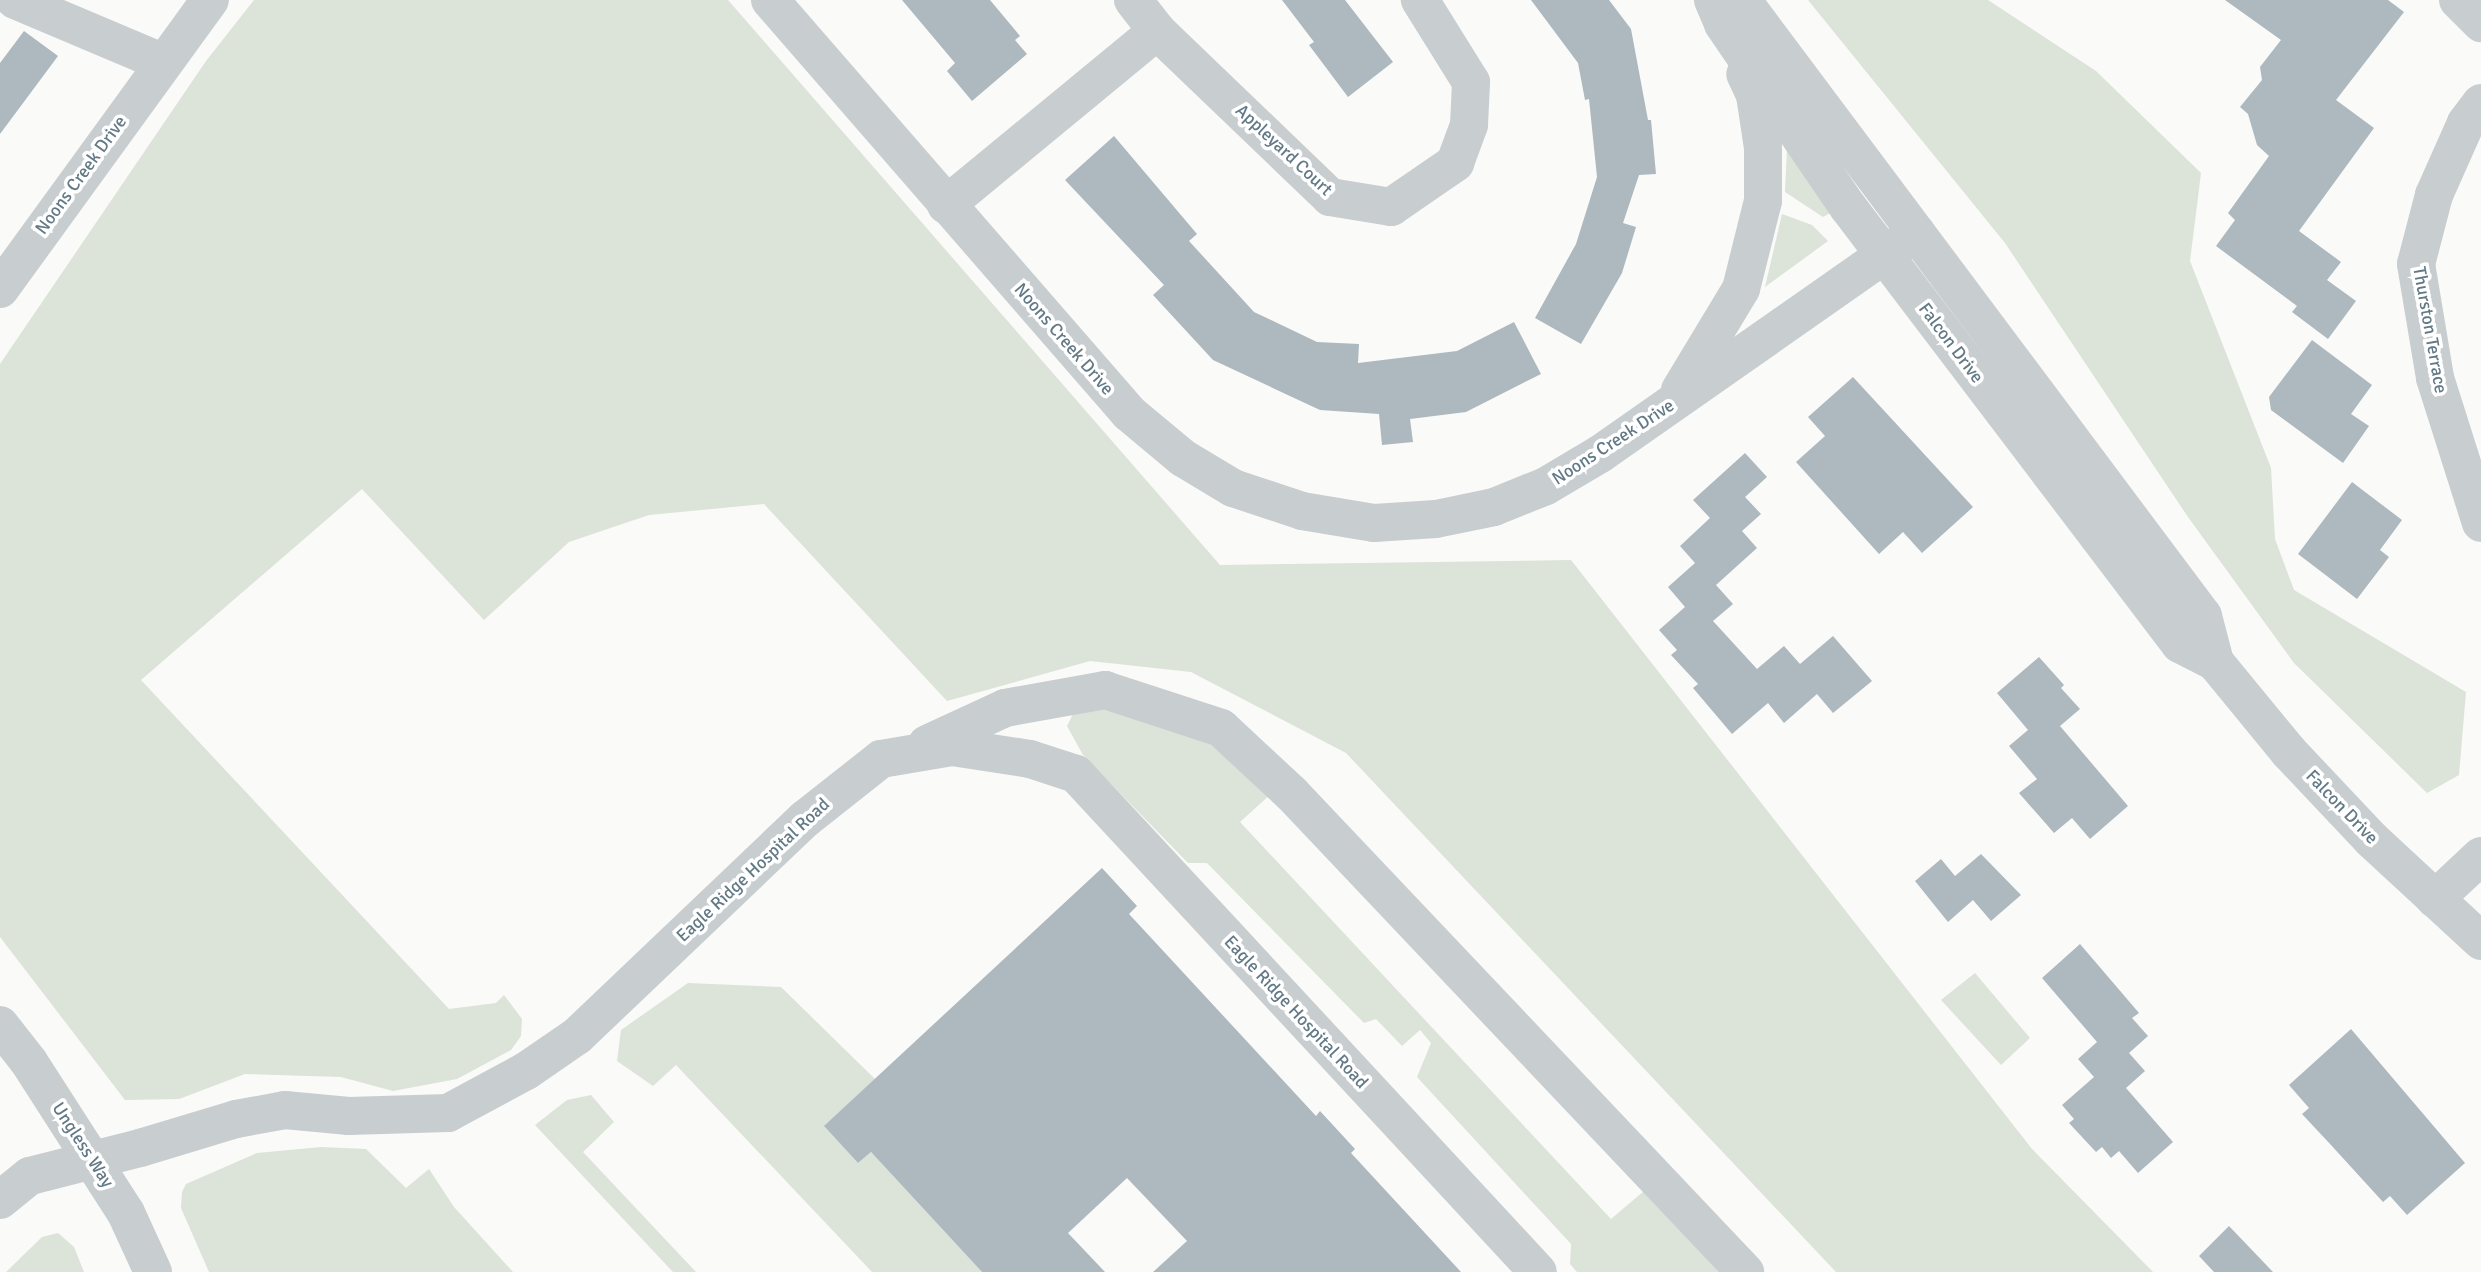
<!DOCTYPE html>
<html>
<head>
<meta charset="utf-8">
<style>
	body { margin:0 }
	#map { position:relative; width:2481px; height:1272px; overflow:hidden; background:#fafaf8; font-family:Signika,sans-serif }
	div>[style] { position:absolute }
	.green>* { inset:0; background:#dce3d8 }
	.building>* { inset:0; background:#adb9be }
	.minor>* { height:38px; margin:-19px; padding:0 19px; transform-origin:19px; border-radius:19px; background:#c8cdd0 }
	span { translate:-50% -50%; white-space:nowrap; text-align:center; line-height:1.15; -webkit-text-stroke:7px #fff; paint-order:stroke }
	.street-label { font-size:18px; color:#627986 }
</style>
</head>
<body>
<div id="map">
	<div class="green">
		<div style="clip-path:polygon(254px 0,728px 0,1220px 565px,1571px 560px,2032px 1149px,2153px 1272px,1836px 1272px,1346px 753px,1191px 672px,1090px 661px,947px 701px,764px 504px,649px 515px,569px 542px,484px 620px,362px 489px,141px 680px,449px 1009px,496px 1003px,504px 995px,522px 1019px,521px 1036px,511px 1050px,457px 1079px,393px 1091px,341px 1077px,245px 1074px,179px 1099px,125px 1100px,0 937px,0 364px,206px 61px)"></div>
		<div style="clip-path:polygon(1808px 0,1988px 0,2096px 71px,2201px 173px,2190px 261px,2271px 468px,2275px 539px,2294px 590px,2466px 692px,2459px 775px,2427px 793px,2294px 663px,2188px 517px,2005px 243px)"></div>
		<div style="clip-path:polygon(1787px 149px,1834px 211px,1823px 217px,1785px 192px)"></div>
		<div style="clip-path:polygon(1782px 214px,1812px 225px,1828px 241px,1765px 287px)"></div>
		<div style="clip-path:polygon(1112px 698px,1202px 738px,1273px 792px,1240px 822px,1611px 1219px,1644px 1191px,1719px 1272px,1577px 1272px,1570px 1264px,1571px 1244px,1417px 1077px,1431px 1043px,1420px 1030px,1402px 1046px,1376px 1019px,1364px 1023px,1207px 863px,1188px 863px,1083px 755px,1067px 726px,1078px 704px)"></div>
		<div style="clip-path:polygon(1975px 973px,2030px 1038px,2001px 1065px,1941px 1000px)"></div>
		<div style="clip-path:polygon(688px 983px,781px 987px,875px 1079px,825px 1127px,858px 1163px,871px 1152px,982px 1272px,872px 1272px,676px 1065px,653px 1086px,617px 1061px,621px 1030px)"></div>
		<div style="clip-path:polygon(591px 1095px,614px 1122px,583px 1152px,696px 1272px,673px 1272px,535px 1125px,567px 1100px)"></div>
		<div style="clip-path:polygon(321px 1147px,366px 1149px,406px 1188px,429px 1169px,454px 1207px,513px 1272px,209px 1272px,181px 1208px,182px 1192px,186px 1184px,257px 1153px)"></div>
		<div style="clip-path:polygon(58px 1233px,74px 1247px,84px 1272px,6px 1272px,42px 1237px)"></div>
	</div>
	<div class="building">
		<div style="clip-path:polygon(902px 0,990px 0,1020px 36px,1015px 40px,1027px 54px,972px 101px,947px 71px,955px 63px)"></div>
		<div style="clip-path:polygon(1282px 0,1345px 0,1393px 62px,1348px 97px,1309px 45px,1314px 42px)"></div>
		<div style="clip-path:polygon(1531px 0,1609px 0,1631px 29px,1648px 120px,1651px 120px,1656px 174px,1639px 175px,1623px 223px,1636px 227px,1622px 273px,1581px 344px,1535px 318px,1576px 244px,1597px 177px,1589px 99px,1585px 100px,1578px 63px)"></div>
		<div style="clip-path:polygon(2225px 0,2388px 0,2404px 12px,2336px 100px,2374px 128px,2299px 231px,2341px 262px,2327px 280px,2356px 301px,2328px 339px,2292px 312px,2297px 306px,2216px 246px,2235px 220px,2228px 213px,2269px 156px,2257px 145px,2248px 114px,2240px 107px,2262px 80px,2260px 67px,2281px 40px)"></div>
		<div style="clip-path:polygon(24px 31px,58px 56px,0 134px,0 63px)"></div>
		<div style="clip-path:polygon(1114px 136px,1197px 234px,1189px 241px,1254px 312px,1317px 342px,1359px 344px,1358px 363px,1457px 351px,1514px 322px,1541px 374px,1466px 412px,1410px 419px,1413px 442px,1382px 445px,1379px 414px,1320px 410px,1213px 360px,1153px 295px,1164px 285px,1065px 180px)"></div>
		<div style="clip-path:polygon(2312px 340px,2372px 385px,2351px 414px,2369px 426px,2343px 463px,2271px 410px,2269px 397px)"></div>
		<div style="clip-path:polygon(1853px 377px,1973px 507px,1922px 553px,1903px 532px,1879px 554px,1796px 462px,1825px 436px,1808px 417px)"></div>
		<div style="clip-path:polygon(1745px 453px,1767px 477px,1745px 497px,1761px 514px,1742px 531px,1757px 548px,1716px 585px,1733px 604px,1713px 621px,1757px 669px,1784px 646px,1800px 664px,1833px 636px,1872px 681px,1833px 713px,1817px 694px,1784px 723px,1768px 703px,1732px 734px,1693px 688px,1698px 684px,1671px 655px,1677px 650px,1659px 630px,1685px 607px,1668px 587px,1695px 563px,1680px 546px,1710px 518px,1693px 500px)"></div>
		<div style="clip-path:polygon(2352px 482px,2402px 520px,2380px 550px,2389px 557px,2357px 599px,2298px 554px)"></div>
		<div style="clip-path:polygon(2039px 657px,2064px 685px,2061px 688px,2080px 709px,2060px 726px,2128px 806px,2090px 839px,2072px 818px,2054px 833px,2019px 793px,2037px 779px,2009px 746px,2028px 730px,1997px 693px)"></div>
		<div style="clip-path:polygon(1981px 854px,2021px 895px,1991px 921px,1973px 900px,1948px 922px,1915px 881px,1941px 859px,1955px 876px)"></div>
		<div style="clip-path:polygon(1102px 868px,1137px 906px,1129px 914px,1316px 1116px,1320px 1111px,1355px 1149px,1351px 1153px,1461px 1272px,1153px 1272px,1187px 1241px,1127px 1178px,1068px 1233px,1105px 1272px,982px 1272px,871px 1152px,858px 1163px,824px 1126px)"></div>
		<div style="clip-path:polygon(2080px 944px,2139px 1013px,2132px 1018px,2148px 1036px,2129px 1053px,2145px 1071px,2126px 1088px,2173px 1142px,2138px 1173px,2119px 1151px,2111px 1158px,2102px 1147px,2096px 1152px,2069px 1123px,2074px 1119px,2062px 1105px,2094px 1077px,2078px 1059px,2097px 1042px,2042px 978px)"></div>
		<div style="clip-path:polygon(2351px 1029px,2465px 1163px,2407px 1215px,2390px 1196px,2383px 1202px,2331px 1145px,2302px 1114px,2309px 1108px,2289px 1085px)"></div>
		<div style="clip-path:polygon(2229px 1226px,2273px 1272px,2214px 1272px,2199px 1256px)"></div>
	</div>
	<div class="minor">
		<div style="left:15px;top:0;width:160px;rotate:22.9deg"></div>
		<div style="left:770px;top:0;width:547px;rotate:49deg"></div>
		<div style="left:1129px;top:413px;width:70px;rotate:39.8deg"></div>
		<div style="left:1183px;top:458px;width:58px;rotate:31deg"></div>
		<div style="left:1233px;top:488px;width:73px;rotate:18.4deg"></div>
		<div style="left:1302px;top:511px;width:73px;rotate:9.5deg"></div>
		<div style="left:1374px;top:523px;width:62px;rotate:-3.7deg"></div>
		<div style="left:1436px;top:519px;width:59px;rotate:-11.7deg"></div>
		<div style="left:1494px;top:507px;width:56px;rotate:-22deg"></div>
		<div style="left:1546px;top:486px;width:63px;rotate:-30.7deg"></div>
		<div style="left:1600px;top:454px;width:386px;rotate:-35deg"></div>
		<div style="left:1133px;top:0;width:39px;rotate:52deg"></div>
		<div style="left:1157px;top:31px;width:240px;rotate:43.8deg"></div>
		<div style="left:1330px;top:197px;width:62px;rotate:9.3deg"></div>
		<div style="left:1391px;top:207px;width:78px;rotate:-34.5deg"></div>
		<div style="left:1455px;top:163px;width:40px;rotate:-69.8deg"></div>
		<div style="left:1469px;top:125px;width:43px;rotate:-87.3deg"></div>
		<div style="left:1471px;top:82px;width:97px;rotate:-121.9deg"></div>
		<div style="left:1713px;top:0;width:26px;rotate:67deg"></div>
		<div style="left:1723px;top:24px;width:222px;rotate:55.7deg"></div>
		<div style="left:1848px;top:207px;width:549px;rotate:52.78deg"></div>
		<div style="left:2180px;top:644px;width:39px;rotate:27deg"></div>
		<div style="left:2215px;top:662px;width:117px;rotate:50.6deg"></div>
		<div style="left:2289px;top:752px;width:120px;rotate:46.7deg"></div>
		<div style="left:2371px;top:839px;width:150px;rotate:42.8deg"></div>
		<div style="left:1742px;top:0;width:769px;rotate:53.19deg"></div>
		<div style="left:2203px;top:616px;width:48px;rotate:75.4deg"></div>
		<div style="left:2458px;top:0;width:33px;rotate:45deg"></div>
		<div style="left:2481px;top:103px;width:25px;rotate:127deg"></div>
		<div style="left:2466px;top:123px;width:79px;rotate:114deg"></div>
		<div style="left:2434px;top:195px;width:71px;rotate:104.6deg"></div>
		<div style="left:2416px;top:264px;width:116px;rotate:80.5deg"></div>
		<div style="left:2435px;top:378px;width:152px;rotate:72.4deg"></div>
		<div style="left:946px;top:205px;width:273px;rotate:-39.5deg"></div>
		<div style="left:0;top:289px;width:357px;rotate:-54deg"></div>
		<div style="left:1680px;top:390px;width:118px;rotate:-58.9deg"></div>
		<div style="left:1741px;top:289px;width:91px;rotate:-76deg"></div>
		<div style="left:1763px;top:201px;width:53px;rotate:-90deg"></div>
		<div style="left:1763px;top:148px;width:54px;rotate:-98.6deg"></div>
		<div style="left:1755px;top:95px;width:23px;rotate:-115deg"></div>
		<div style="left:927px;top:744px;width:86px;rotate:-24.8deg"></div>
		<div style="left:1005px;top:708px;width:102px;rotate:-10.2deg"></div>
		<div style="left:1105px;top:690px;width:122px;rotate:18.1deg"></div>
		<div style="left:1221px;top:728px;width:97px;rotate:42.9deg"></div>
		<div style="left:1292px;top:794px;width:659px;rotate:46.54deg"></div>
		<div style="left:2435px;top:899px;width:63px;rotate:-43.1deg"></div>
		<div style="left:0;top:1025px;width:47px;rotate:51.9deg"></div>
		<div style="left:29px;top:1062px;width:179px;rotate:57.3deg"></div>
		<div style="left:126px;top:1213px;width:65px;rotate:65.4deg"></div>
		<div style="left:0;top:1200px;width:38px;rotate:-39deg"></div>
		<div style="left:30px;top:1176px;width:114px;rotate:-14.3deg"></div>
		<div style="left:140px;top:1148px;width:100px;rotate:-16.8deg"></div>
		<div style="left:236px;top:1119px;width:50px;rotate:-10.4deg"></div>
		<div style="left:285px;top:1110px;width:64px;rotate:5.4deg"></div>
		<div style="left:349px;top:1116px;width:99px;rotate:-1.7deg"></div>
		<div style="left:448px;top:1113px;width:89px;rotate:-28.3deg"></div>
		<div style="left:526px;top:1071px;width:62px;rotate:-34.5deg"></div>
		<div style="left:577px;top:1036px;width:315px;rotate:-43.6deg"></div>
		<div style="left:805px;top:819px;width:97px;rotate:-38.3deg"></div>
		<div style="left:881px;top:759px;width:72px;rotate:-9.6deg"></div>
		<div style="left:952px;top:747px;width:79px;rotate:8.7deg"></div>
		<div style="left:1030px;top:759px;width:48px;rotate:18.1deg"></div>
		<div style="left:1076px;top:774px;width:679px;rotate:47.15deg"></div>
	</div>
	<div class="street-label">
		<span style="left:1284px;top:150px;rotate:43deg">Appleyard Court</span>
		<span style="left:81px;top:175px;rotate:-54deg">Noons Creek Drive</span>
		<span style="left:2430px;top:330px;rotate:80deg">Thurston Terrace</span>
		<span style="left:1064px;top:339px;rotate:49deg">Noons Creek Drive</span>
		<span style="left:1951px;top:343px;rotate:53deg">Falcon Drive</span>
		<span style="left:1613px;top:442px;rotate:-33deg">Noons Creek Drive</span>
		<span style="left:2342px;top:807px;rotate:46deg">Falcon Drive</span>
		<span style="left:753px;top:870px;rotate:-43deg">Eagle Ridge Hospital Road</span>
		<span style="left:1296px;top:1012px;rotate:47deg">Eagle Ridge Hospital Road</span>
		<span style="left:83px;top:1145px;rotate:57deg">Ungless Way</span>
	</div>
</div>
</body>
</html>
